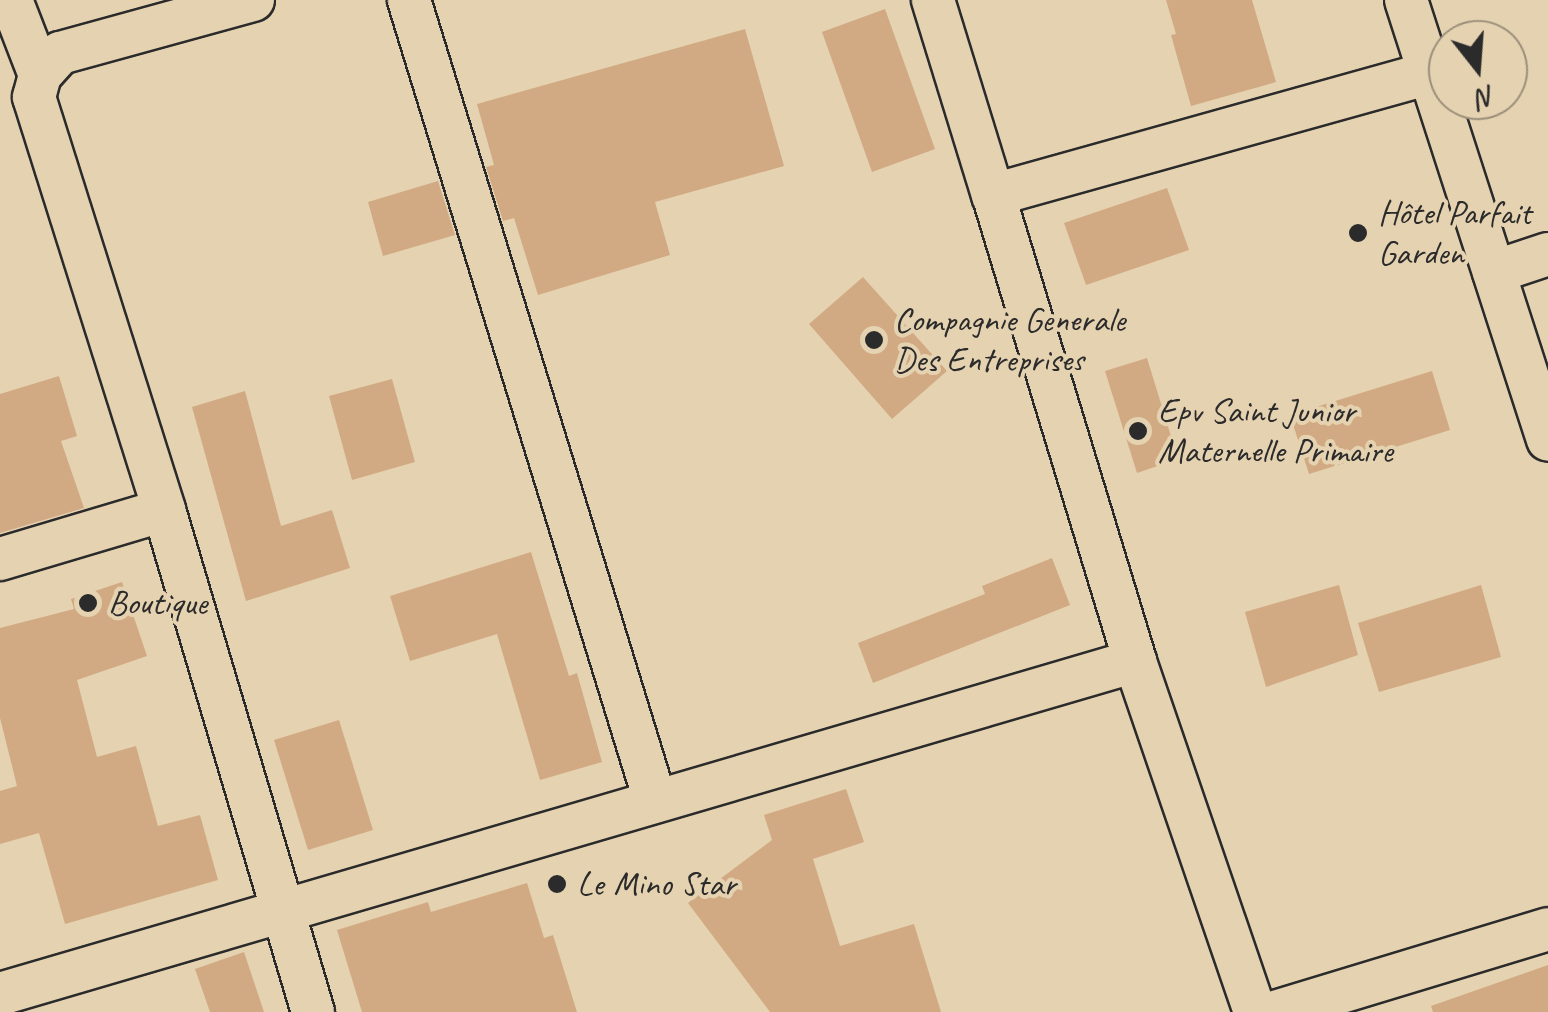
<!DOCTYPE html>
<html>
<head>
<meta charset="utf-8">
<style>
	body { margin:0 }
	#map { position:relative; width:1548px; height:1012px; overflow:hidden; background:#e5d2b0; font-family:Caveat,sans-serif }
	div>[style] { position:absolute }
	.building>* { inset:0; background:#d1aa83 }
	.roads { filter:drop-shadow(2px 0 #2b2b2b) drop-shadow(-2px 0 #2b2b2b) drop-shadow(0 2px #2b2b2b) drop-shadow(0 -2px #2b2b2b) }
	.minor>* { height:42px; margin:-21px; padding:0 21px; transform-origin:21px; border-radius:21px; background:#e5d2b0 }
	.dots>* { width:28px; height:28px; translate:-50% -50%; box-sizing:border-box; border:5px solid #e5d2b0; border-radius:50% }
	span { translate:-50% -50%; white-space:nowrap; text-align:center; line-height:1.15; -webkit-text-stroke:8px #e5d2b0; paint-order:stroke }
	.poi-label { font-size:35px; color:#2b2b2b }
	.left { translate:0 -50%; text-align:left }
	.north { position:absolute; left:1428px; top:20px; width:100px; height:100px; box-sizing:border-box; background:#e5d2b0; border:2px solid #9b8f7b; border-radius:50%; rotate:163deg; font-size:28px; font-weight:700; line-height:40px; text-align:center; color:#2b2b2b }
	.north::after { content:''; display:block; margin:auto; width:35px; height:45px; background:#2b2b2b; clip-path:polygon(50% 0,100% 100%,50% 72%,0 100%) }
</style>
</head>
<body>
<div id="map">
	<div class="building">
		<div style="clip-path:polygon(1166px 0,1252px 0,1276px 82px,1191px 106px,1171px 35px,1176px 34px)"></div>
		<div style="clip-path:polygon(885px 9px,935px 149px,872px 172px,822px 32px)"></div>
		<div style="clip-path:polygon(745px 29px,784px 166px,655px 202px,670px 255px,538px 295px,514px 218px,503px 221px,486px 167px,494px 165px,477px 104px)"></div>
		<div style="clip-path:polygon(438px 181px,455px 235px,383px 256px,368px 202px)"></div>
		<div style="clip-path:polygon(1167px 188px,1189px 250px,1086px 285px,1064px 223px)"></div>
		<div style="clip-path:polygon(863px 277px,947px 371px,892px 419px,809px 324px)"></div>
		<div style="clip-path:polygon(1147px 358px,1178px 459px,1137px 473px,1105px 371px)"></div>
		<div style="clip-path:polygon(1432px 371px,1450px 430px,1309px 474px,1290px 415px)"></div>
		<div style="clip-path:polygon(59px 376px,77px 436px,61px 441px,84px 508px,0 533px,0 394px)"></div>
		<div style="clip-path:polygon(392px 379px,415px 462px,352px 480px,329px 396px)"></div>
		<div style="clip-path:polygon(245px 391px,281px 526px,332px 510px,350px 568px,246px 601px,192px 407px)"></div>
		<div style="clip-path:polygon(531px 552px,569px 676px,577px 673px,602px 762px,540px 780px,497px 634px,410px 661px,390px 596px)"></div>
		<div style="clip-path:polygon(1052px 558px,1070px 605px,873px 683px,858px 643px,985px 594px,982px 586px)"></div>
		<div style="clip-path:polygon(122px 582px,147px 656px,77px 680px,97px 757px,136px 746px,158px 826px,200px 815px,218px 880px,65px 924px,39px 833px,0 844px,0 791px,17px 786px,0 718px,0 628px,74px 609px,71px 599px)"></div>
		<div style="clip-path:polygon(1339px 585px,1358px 655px,1266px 687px,1245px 612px)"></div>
		<div style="clip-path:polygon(1481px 585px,1501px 657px,1379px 692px,1358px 623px)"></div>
		<div style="clip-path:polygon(339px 720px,373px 830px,308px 850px,274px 740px)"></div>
		<div style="clip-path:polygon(846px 789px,864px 842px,813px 859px,840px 946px,914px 924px,941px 1012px,770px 1012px,688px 903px,772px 840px,764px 815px)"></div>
		<div style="clip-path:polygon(527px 883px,544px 938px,553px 935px,577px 1012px,362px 1012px,337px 930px,428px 902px,431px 912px)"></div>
		<div style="clip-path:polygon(244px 952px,264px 1012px,210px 1012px,195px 969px)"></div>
		<div style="clip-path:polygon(1548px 965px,1548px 1012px,1433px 1012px,1431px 1006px)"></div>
	</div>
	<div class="roads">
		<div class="minor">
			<div style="left:11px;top:0;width:80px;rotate:68.9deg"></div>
			<div style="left:253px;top:0;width:200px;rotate:164.6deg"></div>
			<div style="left:60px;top:53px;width:30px;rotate:132deg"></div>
			<div style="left:40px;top:75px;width:23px;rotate:105deg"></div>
			<div style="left:34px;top:97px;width:433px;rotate:72.5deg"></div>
			<div style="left:164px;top:510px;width:524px;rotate:73.47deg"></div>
			<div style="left:409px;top:0;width:837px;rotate:72.91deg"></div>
			<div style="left:933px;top:0;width:204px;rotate:72.9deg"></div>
			<div style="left:1406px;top:0;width:462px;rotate:72.1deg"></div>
			<div style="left:1494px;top:272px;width:57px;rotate:-18.4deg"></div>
			<div style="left:0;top:559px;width:171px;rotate:-16.6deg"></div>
			<div style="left:0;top:994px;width:1183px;rotate:-16.35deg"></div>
			<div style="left:1255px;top:1012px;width:371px;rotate:-108.9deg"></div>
			<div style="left:1135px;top:661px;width:487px;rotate:-106.9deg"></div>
			<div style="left:993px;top:195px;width:454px;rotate:-15.6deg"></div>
			<div style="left:1275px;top:1012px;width:285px;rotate:-16.9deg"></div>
		</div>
	</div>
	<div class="dots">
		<div style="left:1358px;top:233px;background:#2b2b2b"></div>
		<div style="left:874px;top:340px;background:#2b2b2b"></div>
		<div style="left:1138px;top:431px;background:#2b2b2b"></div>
		<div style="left:88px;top:603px;background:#2b2b2b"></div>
		<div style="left:557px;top:884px;background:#2b2b2b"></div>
	</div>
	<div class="poi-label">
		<span class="left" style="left:1378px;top:233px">Hôtel Parfait<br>Garden</span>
		<span class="left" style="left:894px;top:340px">Compagnie Generale<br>Des Entreprises</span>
		<span class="left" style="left:1158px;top:431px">Epv Saint Junior<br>Maternelle Primaire</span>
		<span class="left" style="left:108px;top:603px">Boutique</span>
		<span class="left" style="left:577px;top:884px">Le Mino Star</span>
	</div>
	<div class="north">N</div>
</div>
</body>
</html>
